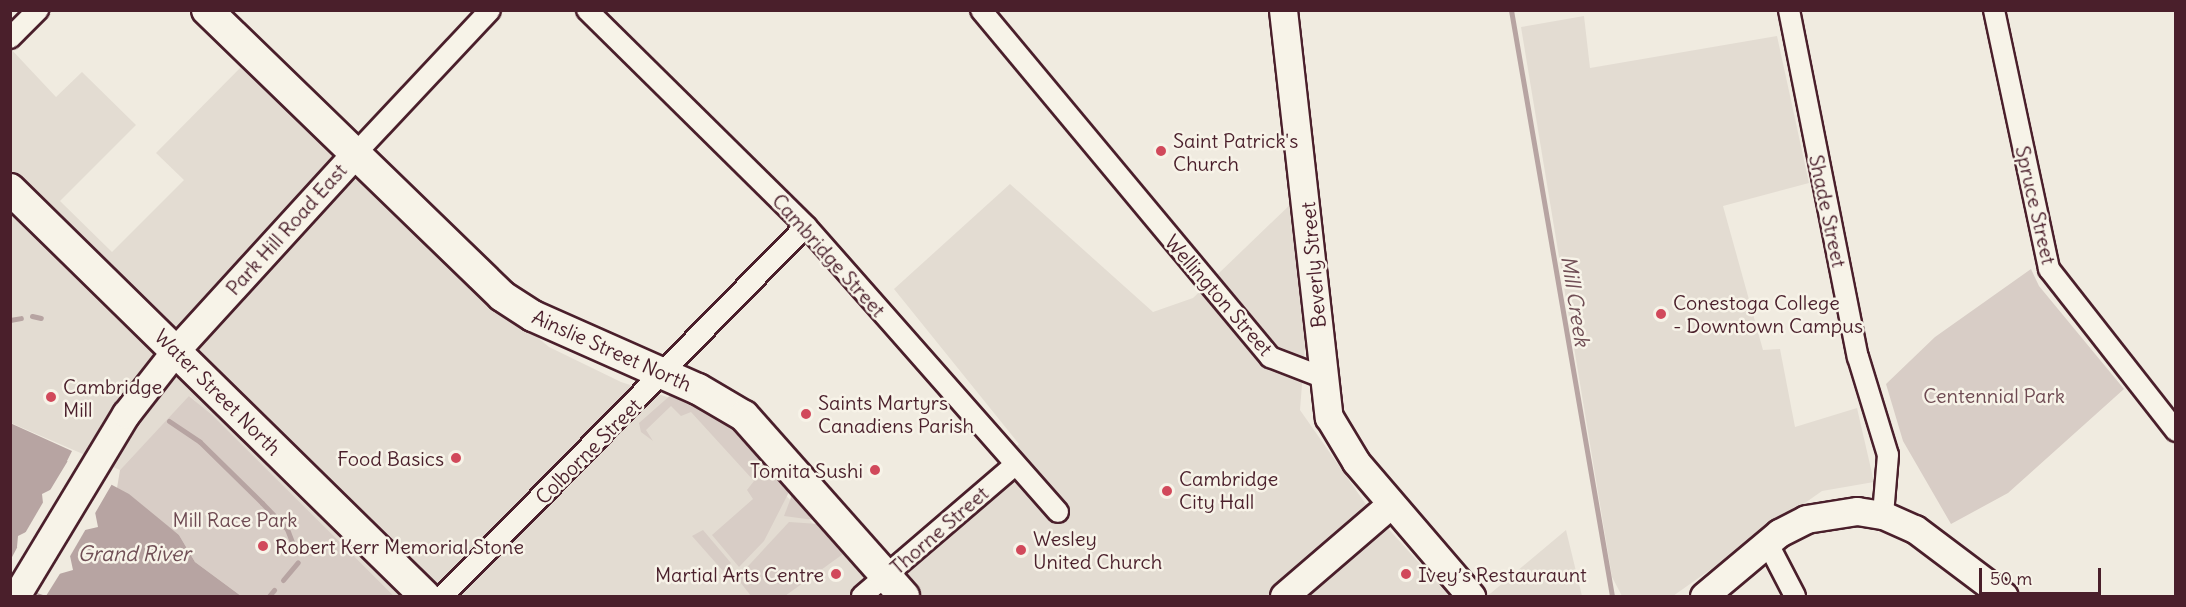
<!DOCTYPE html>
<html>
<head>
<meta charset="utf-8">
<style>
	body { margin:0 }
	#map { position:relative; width:2186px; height:607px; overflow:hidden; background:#f0ebe0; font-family:Delius,sans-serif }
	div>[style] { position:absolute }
	.built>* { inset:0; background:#e3dcd2 }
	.green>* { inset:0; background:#d8cdc6 }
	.water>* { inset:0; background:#b7a4a2 }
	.pier>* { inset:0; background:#f0ebe0 }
	.stream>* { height:5px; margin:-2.5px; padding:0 2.5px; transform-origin:2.5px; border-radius:2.5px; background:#b7a4a2 }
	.roads { filter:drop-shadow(2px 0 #4a1f2b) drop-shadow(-2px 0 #4a1f2b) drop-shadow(0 2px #4a1f2b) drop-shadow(0 -2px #4a1f2b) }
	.street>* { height:20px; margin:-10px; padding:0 10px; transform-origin:10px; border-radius:10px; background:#f7f3e8 }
	.secondary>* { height:27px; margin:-13.5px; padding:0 13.5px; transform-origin:13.5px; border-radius:13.5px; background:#f7f3e8 }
	.primary>* { height:30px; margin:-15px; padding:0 15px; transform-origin:15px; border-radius:15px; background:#f7f3e8 }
	.dots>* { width:16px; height:16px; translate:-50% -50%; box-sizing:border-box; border:3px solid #f7f3e8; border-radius:50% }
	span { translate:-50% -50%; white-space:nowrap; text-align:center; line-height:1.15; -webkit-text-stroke:5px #f7f3e8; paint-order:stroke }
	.poi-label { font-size:20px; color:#4a1f2b }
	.left { translate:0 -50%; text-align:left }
	.right { translate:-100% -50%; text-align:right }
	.street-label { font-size:20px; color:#4a1f2b }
	.park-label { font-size:20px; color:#6e4a52 }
	.water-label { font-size:21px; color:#704e55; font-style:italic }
	.frame { position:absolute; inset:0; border:12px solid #4a1f2b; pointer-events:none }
	.scale { position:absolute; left:1979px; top:568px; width:122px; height:27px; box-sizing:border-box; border:3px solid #4a1f2b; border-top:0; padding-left:8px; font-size:18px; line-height:21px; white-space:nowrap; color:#4a1f2b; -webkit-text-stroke:4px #f7f3e8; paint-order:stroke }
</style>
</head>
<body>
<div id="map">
	<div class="built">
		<div style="clip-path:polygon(1584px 16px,1590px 68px,1777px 36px,1809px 183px,1723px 206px,1763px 350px,1780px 349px,1795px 427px,1857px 408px,1874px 482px,1822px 491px,1673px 596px,1622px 596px,1612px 577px,1521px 27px)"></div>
		<div style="clip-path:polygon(10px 48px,56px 97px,82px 72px,136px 125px,60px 201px,112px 252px,184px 180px,156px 153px,243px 65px,398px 220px,549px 347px,621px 382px,701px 408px,865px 577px,1019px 444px,894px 289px,1010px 184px,1153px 312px,1193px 298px,1295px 200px,1305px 346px,1300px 410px,1365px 503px,1449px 596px,394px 596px,190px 396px,120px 470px,11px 423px)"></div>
		<div style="clip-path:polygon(1566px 530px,1582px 596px,1486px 596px,1491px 593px)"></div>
	</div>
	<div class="green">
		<div style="clip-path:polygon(2031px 269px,2039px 286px,2124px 389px,2008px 493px,1951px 524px,1903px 441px,1886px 384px,1935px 337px)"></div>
		<div style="clip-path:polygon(673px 393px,725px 419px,789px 492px,764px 541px,739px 567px,712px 535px,753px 499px,747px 490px,754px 481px,691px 412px,681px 416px,671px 406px,646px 430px,653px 441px,641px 432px,639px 423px)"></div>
		<div style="clip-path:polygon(189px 396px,212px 415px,394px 596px,241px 596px,195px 562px,179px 535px,117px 488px,120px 470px)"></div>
		<div style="clip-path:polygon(792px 495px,814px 520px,784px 516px)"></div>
		<div style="clip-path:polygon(789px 522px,818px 524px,843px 554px,785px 596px,751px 596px,737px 578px)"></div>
		<div style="clip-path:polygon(703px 530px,731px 563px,723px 571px,692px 536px)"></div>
	</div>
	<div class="water">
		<div style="clip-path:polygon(evenodd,10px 423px,72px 451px,67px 461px,129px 494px,179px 535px,195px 562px,241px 596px,40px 596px,11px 581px,10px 423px,52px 489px,95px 512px,98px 527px,85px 530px,43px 503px,42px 494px,52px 489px,10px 423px,26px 532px,70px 556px,73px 570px,59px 574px,17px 547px,18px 536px,26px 532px)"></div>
	</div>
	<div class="pier">
		<div style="clip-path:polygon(75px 449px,70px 459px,112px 484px,94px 515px,49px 492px)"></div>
		<div style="clip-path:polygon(45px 499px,87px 527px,69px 558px,24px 535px)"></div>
		<div style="clip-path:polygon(19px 544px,61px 572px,46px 596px,10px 584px,11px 559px)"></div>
	</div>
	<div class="stream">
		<div style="left:1511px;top:10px;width:595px;rotate:80.22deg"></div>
		<div style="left:32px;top:316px;width:9px;rotate:13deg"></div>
		<div style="left:10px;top:320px;width:11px;rotate:-10deg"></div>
		<div style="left:169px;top:421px;width:37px;rotate:34deg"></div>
		<div style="left:200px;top:442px;width:87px;rotate:44.5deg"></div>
		<div style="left:262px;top:503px;width:36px;rotate:46deg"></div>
		<div style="left:287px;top:529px;width:17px;rotate:69deg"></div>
		<div style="left:283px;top:580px;width:23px;rotate:-50deg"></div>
		<div style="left:269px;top:596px;width:8px;rotate:-50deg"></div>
	</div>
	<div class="roads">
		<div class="street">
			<div style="left:587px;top:10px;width:308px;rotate:44.6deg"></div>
			<div style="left:806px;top:226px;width:381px;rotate:48.6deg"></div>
			<div style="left:981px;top:10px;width:452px;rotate:50.2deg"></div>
			<div style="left:1270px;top:357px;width:56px;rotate:21deg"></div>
			<div style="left:1789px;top:10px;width:354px;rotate:78.8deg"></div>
			<div style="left:1858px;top:357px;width:102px;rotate:73deg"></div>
			<div style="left:1888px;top:455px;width:60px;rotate:94.8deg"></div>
			<div style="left:1994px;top:10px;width:265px;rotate:78deg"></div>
			<div style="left:2049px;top:269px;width:206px;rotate:51.9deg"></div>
			<div style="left:10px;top:38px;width:40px;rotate:-45deg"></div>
			<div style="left:355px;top:154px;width:197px;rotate:-46.8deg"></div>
			<div style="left:1767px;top:542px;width:61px;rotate:62.6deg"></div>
			<div style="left:443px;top:596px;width:518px;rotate:-45.55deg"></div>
			<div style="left:862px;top:596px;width:201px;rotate:-40.6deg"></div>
		</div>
		<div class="secondary">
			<div style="left:1283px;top:10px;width:410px;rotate:83.6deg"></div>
			<div style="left:1329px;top:417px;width:52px;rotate:59deg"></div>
			<div style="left:1356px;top:462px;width:177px;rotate:49.4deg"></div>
			<div style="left:16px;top:596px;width:213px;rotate:-58.9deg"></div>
			<div style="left:126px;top:414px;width:81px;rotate:-52deg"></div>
			<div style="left:176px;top:350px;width:265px;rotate:-47.6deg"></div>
			<div style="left:1284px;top:596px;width:141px;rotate:-40.7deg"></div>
			<div style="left:1704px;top:596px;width:98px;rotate:-40deg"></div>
			<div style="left:1779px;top:533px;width:30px;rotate:-27deg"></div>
			<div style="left:1806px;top:519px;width:52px;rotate:-8.9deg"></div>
			<div style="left:1857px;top:511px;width:26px;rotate:9deg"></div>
			<div style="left:1883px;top:515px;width:35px;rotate:24deg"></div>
			<div style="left:1915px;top:529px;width:111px;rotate:37deg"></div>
		</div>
		<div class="primary">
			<div style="left:207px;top:10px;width:411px;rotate:44.1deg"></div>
			<div style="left:502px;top:296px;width:37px;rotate:33deg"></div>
			<div style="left:533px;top:316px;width:180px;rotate:23.9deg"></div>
			<div style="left:698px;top:389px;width:53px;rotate:30.4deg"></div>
			<div style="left:744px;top:416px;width:241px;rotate:48.4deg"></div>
			<div style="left:10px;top:189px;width:581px;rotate:44.44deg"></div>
		</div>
	</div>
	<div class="dots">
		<div style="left:1161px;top:151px;background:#d1495b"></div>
		<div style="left:1661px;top:314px;background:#d1495b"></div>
		<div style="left:51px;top:397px;background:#d1495b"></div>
		<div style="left:806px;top:414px;background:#d1495b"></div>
		<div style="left:456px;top:458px;background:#d1495b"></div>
		<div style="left:875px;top:470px;background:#d1495b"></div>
		<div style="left:1167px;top:491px;background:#d1495b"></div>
		<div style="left:263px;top:546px;background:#d1495b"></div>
		<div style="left:1021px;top:550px;background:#d1495b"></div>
		<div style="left:836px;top:574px;background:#d1495b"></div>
		<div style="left:1406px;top:574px;background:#d1495b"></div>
	</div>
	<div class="poi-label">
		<span class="left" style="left:1173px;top:152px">Saint Patrick's<br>Church</span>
		<span class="left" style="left:1673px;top:314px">Conestoga College<br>- Downtown Campus</span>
		<span class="left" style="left:63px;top:398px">Cambridge<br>Mill</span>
		<span class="left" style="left:818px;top:414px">Saints Martyrs<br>Canadiens Parish</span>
		<span class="right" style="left:444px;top:458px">Food Basics</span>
		<span class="right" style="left:863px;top:470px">Tomita Sushi</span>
		<span class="left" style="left:1179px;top:490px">Cambridge<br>City Hall</span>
		<span class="left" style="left:1033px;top:550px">Wesley<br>United Church</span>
		<span class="left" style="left:275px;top:546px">Robert Kerr Memorial Stone</span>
		<span class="right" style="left:824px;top:574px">Martial Arts Centre</span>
		<span class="left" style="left:1418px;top:574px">Ivey’s Restauraunt</span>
	</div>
	<div class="street-label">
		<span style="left:2036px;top:205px;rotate:77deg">Spruce Street</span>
		<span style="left:1828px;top:211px;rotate:78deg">Shade Street</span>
		<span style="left:286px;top:229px;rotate:-48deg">Park Hill Road East</span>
		<span style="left:829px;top:255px;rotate:48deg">Cambridge Street</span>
		<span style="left:1313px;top:265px;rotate:-95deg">Beverly Street</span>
		<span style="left:1219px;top:295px;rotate:49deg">Wellington Street</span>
		<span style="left:612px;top:350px;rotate:24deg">Ainslie Street North</span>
		<span style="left:218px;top:392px;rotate:45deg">Water Street North</span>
		<span style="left:588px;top:451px;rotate:-45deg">Colborne Street</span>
		<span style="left:939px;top:530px;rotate:-41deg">Thorne Street</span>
	</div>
	<div class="park-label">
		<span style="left:1994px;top:395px">Centennial Park</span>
		<span style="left:235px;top:519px">Mill Race Park</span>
	</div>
	<div class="water-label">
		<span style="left:1575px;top:301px;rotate:81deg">Mill Creek</span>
		<span style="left:134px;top:554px">Grand River</span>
	</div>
	<div class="frame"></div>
	<div class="scale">50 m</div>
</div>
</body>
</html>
